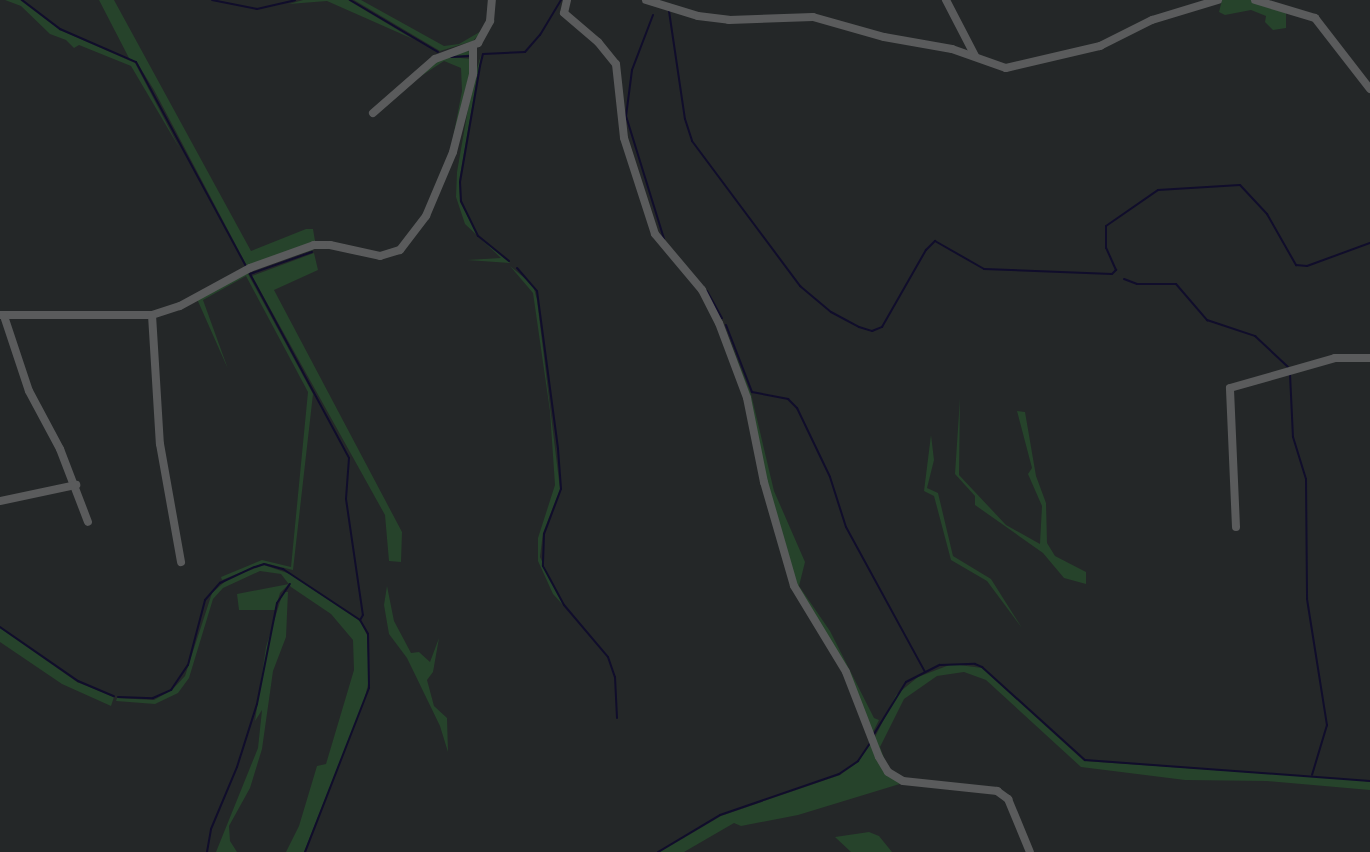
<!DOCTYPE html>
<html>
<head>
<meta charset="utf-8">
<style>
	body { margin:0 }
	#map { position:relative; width:1370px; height:852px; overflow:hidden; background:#242728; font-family:Helvetica,sans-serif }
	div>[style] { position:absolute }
	.green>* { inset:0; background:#26432b }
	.stream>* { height:2px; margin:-1px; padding:0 1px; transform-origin:1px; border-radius:1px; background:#100d2b }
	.street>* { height:8px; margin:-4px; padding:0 4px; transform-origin:4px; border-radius:4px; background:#5a5b5c }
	span { translate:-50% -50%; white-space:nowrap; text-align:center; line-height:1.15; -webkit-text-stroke:4.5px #1b1d1e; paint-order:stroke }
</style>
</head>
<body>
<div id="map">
	<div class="green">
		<div style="clip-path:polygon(5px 0,20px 0,60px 30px,135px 63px,180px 149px,131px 66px,79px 45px,74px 48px,66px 40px,50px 34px,21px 6px)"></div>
		<div style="clip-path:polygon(99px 0,114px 0,251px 251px,306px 229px,313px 229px,315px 241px,247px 266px,154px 90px,136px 61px,130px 60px)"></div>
		<div style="clip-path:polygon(303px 0,348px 0,413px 39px,327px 1px,289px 4px)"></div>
		<div style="clip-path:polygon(354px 0,361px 0,444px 46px,459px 44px,483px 30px,473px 41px,440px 51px)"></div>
		<div style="clip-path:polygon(1222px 0,1253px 0,1286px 11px,1286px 28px,1273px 30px,1265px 22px,1266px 16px,1251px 10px,1225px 15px,1219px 12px)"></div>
		<div style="clip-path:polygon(472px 51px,474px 54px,448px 57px,473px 59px,451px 148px,462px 91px,461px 68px,444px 61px,412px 82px,438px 60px,455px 52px)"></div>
		<div style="clip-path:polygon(481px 55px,459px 181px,460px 202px,478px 236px,510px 263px,467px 260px,501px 258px,465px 224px,456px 197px,457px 172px,472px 86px)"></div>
		<div style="clip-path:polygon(313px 247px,313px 250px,257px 267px,248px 274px,313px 394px,293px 570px,264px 563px,222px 580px,221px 577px,262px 560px,291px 567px,308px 392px,246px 276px,203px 300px,228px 369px,197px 299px,252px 268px)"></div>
		<div style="clip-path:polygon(314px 253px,318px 270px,274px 290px,402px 532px,401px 562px,389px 561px,385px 515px,252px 276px)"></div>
		<div style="clip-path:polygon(510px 266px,533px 285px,537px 300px,560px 489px,543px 533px,540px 557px,563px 605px,553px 594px,538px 561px,538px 538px,555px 485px,550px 411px,533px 293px)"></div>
		<div style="clip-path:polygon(724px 326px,751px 394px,774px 491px,805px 562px,799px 586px,830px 631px,874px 718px,879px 720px,872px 734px,863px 709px,797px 592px)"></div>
		<div style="clip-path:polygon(960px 398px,959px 475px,1006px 525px,1040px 544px,1042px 506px,1028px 474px,1032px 468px,1017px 411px,1025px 412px,1036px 476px,1046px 503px,1047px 543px,1055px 556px,1086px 572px,1086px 584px,1064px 578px,1043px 553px,975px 505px,975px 496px,955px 474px)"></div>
		<div style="clip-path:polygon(931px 435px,934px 460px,927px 488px,938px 493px,953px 556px,991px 579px,1022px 628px,987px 581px,951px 560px,934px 496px,924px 491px)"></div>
		<div style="clip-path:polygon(264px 565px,290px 574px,360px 621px,367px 635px,369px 680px,364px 701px,304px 852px,286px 852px,299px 826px,317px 766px,326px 764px,354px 670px,353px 640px,331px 614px,291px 587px,281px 574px,260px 571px,223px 588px,213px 599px,189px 678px,178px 693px,155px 704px,116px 701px,117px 698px,154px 700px,172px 690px,185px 676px,212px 593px,229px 578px)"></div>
		<div style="clip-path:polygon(289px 584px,280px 593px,275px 610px,239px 610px,237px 594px)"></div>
		<div style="clip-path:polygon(387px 586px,394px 621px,411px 653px,419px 652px,430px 662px,439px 638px,433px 672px,427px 680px,434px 706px,447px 718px,448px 752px,440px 726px,407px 658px,389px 634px,384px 605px)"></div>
		<div style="clip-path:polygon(283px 592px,288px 592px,286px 637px,273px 671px,262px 749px,250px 788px,229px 826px,230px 841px,237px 852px,216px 852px,258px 748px,262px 710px,255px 721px,266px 647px)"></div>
		<div style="clip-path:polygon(0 628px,77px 682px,114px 697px,111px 706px,62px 684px,0 642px)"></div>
		<div style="clip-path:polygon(952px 664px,982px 668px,1084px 761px,1359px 780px,1370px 782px,1370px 790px,1267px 781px,1185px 780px,1081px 767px,986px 680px,964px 672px,937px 676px,904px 699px,880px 747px,889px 771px,874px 739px,896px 695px,918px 677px)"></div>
		<div style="clip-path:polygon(872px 742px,877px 758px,903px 783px,798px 815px,741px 826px,734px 823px,684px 852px,660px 852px,721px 816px,840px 775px,858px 762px)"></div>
		<div style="clip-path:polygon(869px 832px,879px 836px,892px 852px,851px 852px,835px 837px)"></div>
	</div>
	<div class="stream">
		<div style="left:22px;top:0;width:48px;rotate:37.3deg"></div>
		<div style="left:60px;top:29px;width:83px;rotate:23.5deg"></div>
		<div style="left:136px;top:62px;width:232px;rotate:61.7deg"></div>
		<div style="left:212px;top:0;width:46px;rotate:11.3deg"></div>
		<div style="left:257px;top:9px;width:39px;rotate:-13deg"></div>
		<div style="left:350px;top:0;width:102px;rotate:30.6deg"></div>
		<div style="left:669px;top:11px;width:109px;rotate:81.6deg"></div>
		<div style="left:685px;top:119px;width:23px;rotate:72deg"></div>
		<div style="left:692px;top:141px;width:181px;rotate:53.3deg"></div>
		<div style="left:800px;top:286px;width:40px;rotate:40deg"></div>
		<div style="left:831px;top:312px;width:32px;rotate:28deg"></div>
		<div style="left:859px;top:327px;width:14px;rotate:17deg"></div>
		<div style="left:872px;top:331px;width:11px;rotate:-22deg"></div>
		<div style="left:882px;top:327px;width:89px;rotate:-60.3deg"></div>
		<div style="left:926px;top:250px;width:13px;rotate:-45deg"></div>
		<div style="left:935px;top:241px;width:56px;rotate:29.7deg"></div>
		<div style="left:984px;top:269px;width:128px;rotate:2.2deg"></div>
		<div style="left:1112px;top:274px;width:6px;rotate:-45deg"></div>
		<div style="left:1116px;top:270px;width:24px;rotate:-114deg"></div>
		<div style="left:1106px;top:248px;width:22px;rotate:-90deg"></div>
		<div style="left:1106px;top:226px;width:63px;rotate:-34.7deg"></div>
		<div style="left:1158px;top:190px;width:82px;rotate:-3.5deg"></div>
		<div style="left:1240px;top:185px;width:40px;rotate:47deg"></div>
		<div style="left:1267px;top:214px;width:59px;rotate:60.4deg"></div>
		<div style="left:1296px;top:265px;width:11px;rotate:5deg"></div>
		<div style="left:1307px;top:266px;width:67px;rotate:-20.1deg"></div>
		<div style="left:653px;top:15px;width:59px;rotate:110.9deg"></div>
		<div style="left:632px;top:70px;width:46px;rotate:97.4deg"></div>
		<div style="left:626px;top:116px;width:129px;rotate:72.8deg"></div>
		<div style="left:451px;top:57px;width:19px;rotate:-3deg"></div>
		<div style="left:312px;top:252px;width:66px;rotate:160.5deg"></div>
		<div style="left:250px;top:274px;width:209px;rotate:61.7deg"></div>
		<div style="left:349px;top:458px;width:41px;rotate:94.2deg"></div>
		<div style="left:346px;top:499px;width:117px;rotate:81.7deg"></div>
		<div style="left:363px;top:615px;width:6px;rotate:121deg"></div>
		<div style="left:509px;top:261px;width:40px;rotate:-141deg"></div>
		<div style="left:478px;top:236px;width:39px;rotate:-116deg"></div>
		<div style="left:461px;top:201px;width:19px;rotate:-93deg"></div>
		<div style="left:460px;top:182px;width:118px;rotate:-80.2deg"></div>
		<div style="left:480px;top:66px;width:12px;rotate:-76deg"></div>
		<div style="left:483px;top:54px;width:42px;rotate:-2.7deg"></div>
		<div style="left:525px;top:52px;width:23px;rotate:-49deg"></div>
		<div style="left:540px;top:35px;width:41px;rotate:-59deg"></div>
		<div style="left:517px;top:268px;width:30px;rotate:49deg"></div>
		<div style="left:537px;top:291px;width:159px;rotate:82.4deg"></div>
		<div style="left:558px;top:449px;width:40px;rotate:85.7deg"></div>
		<div style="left:561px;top:489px;width:48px;rotate:110.7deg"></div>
		<div style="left:544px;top:534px;width:32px;rotate:92deg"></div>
		<div style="left:543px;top:566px;width:44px;rotate:61.7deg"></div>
		<div style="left:564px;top:605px;width:68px;rotate:49.8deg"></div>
		<div style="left:608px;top:657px;width:21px;rotate:71deg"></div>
		<div style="left:615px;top:677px;width:41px;rotate:87.2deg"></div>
		<div style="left:1124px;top:279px;width:14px;rotate:21deg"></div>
		<div style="left:1137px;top:284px;width:39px"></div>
		<div style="left:1176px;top:284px;width:48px;rotate:49.3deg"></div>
		<div style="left:1207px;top:320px;width:51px;rotate:18.4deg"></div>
		<div style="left:1255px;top:336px;width:45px;rotate:43.2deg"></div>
		<div style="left:707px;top:291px;width:31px;rotate:61deg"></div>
		<div style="left:726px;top:325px;width:72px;rotate:68.8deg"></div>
		<div style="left:752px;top:392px;width:37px;rotate:11deg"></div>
		<div style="left:788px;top:399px;width:13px;rotate:45deg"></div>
		<div style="left:797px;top:408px;width:76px;rotate:64.4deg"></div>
		<div style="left:830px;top:477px;width:52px;rotate:72.3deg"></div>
		<div style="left:846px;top:527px;width:165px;rotate:61.4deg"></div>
		<div style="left:1290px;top:374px;width:63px;rotate:87.3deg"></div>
		<div style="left:1293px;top:437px;width:44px;rotate:72.8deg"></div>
		<div style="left:1306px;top:479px;width:120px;rotate:89.5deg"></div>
		<div style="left:1307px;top:599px;width:128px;rotate:81deg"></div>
		<div style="left:1327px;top:725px;width:52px;rotate:106.7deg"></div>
		<div style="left:0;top:627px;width:95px;rotate:34.7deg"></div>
		<div style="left:78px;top:681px;width:39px;rotate:23deg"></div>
		<div style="left:118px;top:697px;width:35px;rotate:2deg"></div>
		<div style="left:153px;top:698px;width:20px;rotate:-24deg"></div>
		<div style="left:171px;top:690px;width:30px;rotate:-56deg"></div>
		<div style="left:188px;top:665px;width:67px;rotate:-75.3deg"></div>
		<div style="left:205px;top:600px;width:23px;rotate:-49deg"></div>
		<div style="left:220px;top:583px;width:38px;rotate:-25deg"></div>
		<div style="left:255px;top:567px;width:9px;rotate:-18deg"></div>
		<div style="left:264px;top:564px;width:20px;rotate:15deg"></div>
		<div style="left:283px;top:569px;width:92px;rotate:33.5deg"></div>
		<div style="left:360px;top:620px;width:16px;rotate:60deg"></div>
		<div style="left:368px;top:634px;width:54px;rotate:88.9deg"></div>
		<div style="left:369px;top:688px;width:176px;rotate:111.3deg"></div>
		<div style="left:874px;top:734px;width:61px;rotate:-58.4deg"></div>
		<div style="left:906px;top:682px;width:38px;rotate:-27deg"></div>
		<div style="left:940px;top:665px;width:35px;rotate:-2deg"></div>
		<div style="left:975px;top:664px;width:8px;rotate:23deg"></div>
		<div style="left:982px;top:667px;width:139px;rotate:42.1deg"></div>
		<div style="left:1085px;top:760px;width:286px;rotate:4.2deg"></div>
		<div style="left:207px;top:852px;width:23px;rotate:-80deg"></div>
		<div style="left:211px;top:829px;width:67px;rotate:-67.2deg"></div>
		<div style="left:237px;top:767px;width:66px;rotate:-72.4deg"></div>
		<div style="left:257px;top:704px;width:103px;rotate:-78.8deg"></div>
		<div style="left:277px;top:603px;width:23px;rotate:-56deg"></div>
		<div style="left:658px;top:852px;width:72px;rotate:-30.8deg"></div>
		<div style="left:720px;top:815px;width:126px;rotate:-19deg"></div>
		<div style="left:839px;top:774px;width:23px;rotate:-34deg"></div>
		<div style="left:858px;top:761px;width:22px;rotate:-56deg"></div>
	</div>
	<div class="street">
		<div style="left:567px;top:0;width:13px;rotate:103deg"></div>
		<div style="left:564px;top:13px;width:45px;rotate:40.5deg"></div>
		<div style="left:598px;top:42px;width:28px;rotate:51deg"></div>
		<div style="left:616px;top:64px;width:74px;rotate:83.8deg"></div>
		<div style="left:624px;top:138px;width:101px;rotate:72.1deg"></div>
		<div style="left:655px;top:234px;width:73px;rotate:50deg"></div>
		<div style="left:702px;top:290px;width:37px;rotate:63deg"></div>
		<div style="left:719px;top:323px;width:80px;rotate:69.5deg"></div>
		<div style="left:747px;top:398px;width:86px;rotate:78.6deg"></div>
		<div style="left:764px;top:482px;width:108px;rotate:73.9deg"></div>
		<div style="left:794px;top:586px;width:100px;rotate:58.8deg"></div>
		<div style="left:846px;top:672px;width:91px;rotate:68.8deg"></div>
		<div style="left:879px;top:757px;width:17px;rotate:59deg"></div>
		<div style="left:888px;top:772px;width:17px;rotate:31deg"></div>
		<div style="left:903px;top:781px;width:95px;rotate:6.1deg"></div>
		<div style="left:997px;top:791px;width:14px;rotate:36deg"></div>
		<div style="left:1008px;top:799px;width:57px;rotate:67.5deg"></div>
		<div style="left:646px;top:0;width:54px;rotate:17.1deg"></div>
		<div style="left:698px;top:16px;width:31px;rotate:7deg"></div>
		<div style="left:729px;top:20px;width:84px;rotate:-2deg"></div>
		<div style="left:813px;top:17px;width:74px;rotate:15.7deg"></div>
		<div style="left:884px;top:37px;width:69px;rotate:10deg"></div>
		<div style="left:952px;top:49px;width:57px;rotate:19.4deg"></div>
		<div style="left:1006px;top:68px;width:97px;rotate:-13.2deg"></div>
		<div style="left:1100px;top:46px;width:58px;rotate:-26.6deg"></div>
		<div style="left:1152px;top:20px;width:69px;rotate:-16.9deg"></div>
		<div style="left:946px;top:0;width:63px;rotate:62.6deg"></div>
		<div style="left:1255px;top:0;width:63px;rotate:16.7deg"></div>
		<div style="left:1315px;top:18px;width:90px;rotate:52.2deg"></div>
		<div style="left:373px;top:113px;width:82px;rotate:-41.1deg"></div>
		<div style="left:435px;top:59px;width:46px;rotate:-20.4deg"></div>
		<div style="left:478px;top:43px;width:25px;rotate:-61deg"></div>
		<div style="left:490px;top:21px;width:21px;rotate:-85deg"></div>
		<div style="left:0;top:315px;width:152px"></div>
		<div style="left:152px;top:315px;width:29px;rotate:-18deg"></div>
		<div style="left:180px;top:306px;width:80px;rotate:-28.5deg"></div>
		<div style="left:250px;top:268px;width:68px;rotate:-19.8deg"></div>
		<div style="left:314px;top:245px;width:16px"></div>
		<div style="left:330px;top:245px;width:51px;rotate:12.4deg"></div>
		<div style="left:380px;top:256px;width:21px;rotate:-17deg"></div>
		<div style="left:400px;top:250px;width:43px;rotate:-52.6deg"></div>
		<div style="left:426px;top:216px;width:69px;rotate:-67.1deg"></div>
		<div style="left:453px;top:152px;width:81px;rotate:-75.6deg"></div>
		<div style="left:473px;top:74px;width:27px;rotate:-90deg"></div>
		<div style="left:152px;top:315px;width:129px;rotate:86.5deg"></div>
		<div style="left:160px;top:444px;width:120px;rotate:79.9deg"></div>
		<div style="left:4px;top:316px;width:79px;rotate:71.6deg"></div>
		<div style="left:29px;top:391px;width:66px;rotate:61.9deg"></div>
		<div style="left:60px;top:449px;width:78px;rotate:69deg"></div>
		<div style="left:0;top:501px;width:78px;rotate:-11.9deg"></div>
		<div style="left:1236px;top:527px;width:139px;rotate:-92.5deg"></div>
		<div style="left:1230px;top:388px;width:109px;rotate:-15.9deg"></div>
		<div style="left:1335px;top:358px;width:35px"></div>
	</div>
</div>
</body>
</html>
